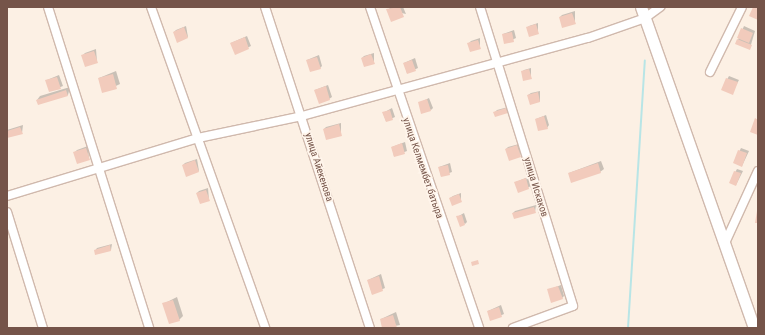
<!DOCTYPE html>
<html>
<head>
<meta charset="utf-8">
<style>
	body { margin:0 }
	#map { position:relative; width:765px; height:335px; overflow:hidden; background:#fcf0e4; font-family:"Roboto Condensed",sans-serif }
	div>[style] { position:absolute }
	.shadow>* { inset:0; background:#0003 }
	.stream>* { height:2px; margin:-1px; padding:0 1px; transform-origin:1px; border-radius:1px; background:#b8e5e6 }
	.building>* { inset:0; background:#f2cbbc }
	.roads { filter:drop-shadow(1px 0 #d0b9ad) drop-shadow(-1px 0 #d0b9ad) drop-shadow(0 1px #d0b9ad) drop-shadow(0 -1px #d0b9ad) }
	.minor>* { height:8px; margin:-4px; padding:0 4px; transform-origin:4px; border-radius:4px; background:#fff }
	.secondary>* { height:11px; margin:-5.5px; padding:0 5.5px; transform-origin:5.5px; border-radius:5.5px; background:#fff }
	span { translate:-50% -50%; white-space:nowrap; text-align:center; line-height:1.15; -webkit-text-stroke:3.5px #fff5eb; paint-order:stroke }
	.street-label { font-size:10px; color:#755449 }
	.frame { position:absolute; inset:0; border:8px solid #755449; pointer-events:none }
</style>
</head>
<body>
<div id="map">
	<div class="shadow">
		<div style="clip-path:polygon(391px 7px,403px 7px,406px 14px,388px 10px)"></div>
		<div style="clip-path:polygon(575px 11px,575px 23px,560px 17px,562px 15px)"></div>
		<div style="clip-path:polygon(538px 23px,538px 33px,527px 28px,529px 26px)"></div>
		<div style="clip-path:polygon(186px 26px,188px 37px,174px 32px,176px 30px)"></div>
		<div style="clip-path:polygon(744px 26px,755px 31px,750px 48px,738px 40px)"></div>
		<div style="clip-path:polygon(514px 30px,516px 38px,505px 43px,503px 34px)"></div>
		<div style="clip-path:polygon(247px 36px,251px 46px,236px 53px,231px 43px)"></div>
		<div style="clip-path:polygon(480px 38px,480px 48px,469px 43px,471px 41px)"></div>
		<div style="clip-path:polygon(96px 49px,97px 62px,83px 55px,85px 53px)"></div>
		<div style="clip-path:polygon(374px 53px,374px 63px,362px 58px,364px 56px)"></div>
		<div style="clip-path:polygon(319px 55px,322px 66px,320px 68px,307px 60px)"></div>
		<div style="clip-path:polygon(415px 58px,418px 68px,407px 73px,404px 63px)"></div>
		<div style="clip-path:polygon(531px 68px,531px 78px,522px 72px,524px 70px)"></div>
		<div style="clip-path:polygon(116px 71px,120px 84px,103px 92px,99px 78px)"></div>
		<div style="clip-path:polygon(59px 75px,63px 86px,50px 91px,47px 80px)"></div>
		<div style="clip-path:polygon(729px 76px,739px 80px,732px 93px,722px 89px)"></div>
		<div style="clip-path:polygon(328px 85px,332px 97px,329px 99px,315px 90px)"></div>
		<div style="clip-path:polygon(70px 87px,68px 95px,37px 100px,40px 96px)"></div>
		<div style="clip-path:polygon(540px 91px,540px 102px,528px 95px,531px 93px)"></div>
		<div style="clip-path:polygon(429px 98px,433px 108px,431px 110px,419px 103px)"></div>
		<div style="clip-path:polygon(508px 107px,507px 112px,494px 113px,497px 110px)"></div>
		<div style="clip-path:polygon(392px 108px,395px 117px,386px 121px,383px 113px)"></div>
		<div style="clip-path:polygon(546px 115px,549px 125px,547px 128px,536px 119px)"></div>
		<div style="clip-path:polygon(341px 123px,341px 135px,324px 129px,326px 127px)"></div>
		<div style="clip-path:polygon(23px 125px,22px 133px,7px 137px,7px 130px)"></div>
		<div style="clip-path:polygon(405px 142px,407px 151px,394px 156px,392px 147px)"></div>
		<div style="clip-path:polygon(519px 144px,520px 156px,506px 149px,508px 147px)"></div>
		<div style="clip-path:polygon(88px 146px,89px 159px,75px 152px,77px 150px)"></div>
		<div style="clip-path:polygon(741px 148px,749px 151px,742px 166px,734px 162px)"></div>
		<div style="clip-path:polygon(197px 159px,199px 171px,183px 165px,185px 163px)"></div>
		<div style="clip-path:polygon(601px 161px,604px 169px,600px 172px,569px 173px)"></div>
		<div style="clip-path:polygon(450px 163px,452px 172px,441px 176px,439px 167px)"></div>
		<div style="clip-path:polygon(737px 169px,743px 171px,736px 185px,730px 182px)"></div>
		<div style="clip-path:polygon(528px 177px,531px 186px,519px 192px,516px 182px)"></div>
		<div style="clip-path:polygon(208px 188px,209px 200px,197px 193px,199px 191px)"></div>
		<div style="clip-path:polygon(461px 193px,461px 202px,450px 198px,453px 196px)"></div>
		<div style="clip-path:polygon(536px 205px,535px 212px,513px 213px,515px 211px)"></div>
		<div style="clip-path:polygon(464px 213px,467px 222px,465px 224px,457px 217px)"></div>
		<div style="clip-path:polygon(112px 244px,111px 250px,95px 251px,97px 248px)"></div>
		<div style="clip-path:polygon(381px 274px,385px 288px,372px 294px,368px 280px)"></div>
		<div style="clip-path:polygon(561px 285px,564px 296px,562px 298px,548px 290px)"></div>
		<div style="clip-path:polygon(177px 297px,183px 316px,179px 320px,163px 304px)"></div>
		<div style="clip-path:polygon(501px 305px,504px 314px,491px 320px,488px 311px)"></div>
		<div style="clip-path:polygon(396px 312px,400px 325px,384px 328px,381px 319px)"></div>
	</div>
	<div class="stream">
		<div style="left:628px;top:328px;width:268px;rotate:-86.4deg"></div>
	</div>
	<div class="building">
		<div style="clip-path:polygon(400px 7px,404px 17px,391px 22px,386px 9px)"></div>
		<div style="clip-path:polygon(753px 7px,758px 7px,758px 20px,749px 16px)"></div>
		<div style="clip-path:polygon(572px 13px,576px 24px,562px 28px,559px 17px)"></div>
		<div style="clip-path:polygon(536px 24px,539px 34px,529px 37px,526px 27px)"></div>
		<div style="clip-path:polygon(184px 27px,188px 38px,177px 43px,173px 32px)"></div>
		<div style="clip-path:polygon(741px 28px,753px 33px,749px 43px,737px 38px)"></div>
		<div style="clip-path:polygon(512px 32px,514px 42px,504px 44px,502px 34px)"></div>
		<div style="clip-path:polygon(245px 37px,249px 49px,235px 55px,230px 43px)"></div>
		<div style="clip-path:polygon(737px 39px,752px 45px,750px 50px,735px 44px)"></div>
		<div style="clip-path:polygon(478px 40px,481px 49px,470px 52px,467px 43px)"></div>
		<div style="clip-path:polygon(94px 51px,98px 63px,85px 67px,81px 55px)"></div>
		<div style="clip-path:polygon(371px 54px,375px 64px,364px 67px,361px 58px)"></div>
		<div style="clip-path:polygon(317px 57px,321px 69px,310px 72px,306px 60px)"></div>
		<div style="clip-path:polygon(412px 60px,416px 71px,407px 74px,403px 63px)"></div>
		<div style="clip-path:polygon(529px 69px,532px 79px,523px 81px,521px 71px)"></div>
		<div style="clip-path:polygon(113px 74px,117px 89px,102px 93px,98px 78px)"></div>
		<div style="clip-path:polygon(57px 77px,61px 89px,49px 92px,45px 80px)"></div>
		<div style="clip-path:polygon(726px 78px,738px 82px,733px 95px,721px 90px)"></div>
		<div style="clip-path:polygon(326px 86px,330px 100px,319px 104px,314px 90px)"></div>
		<div style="clip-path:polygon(66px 90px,68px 96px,38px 105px,36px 100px)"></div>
		<div style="clip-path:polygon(538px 92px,540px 102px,530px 105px,527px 95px)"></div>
		<div style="clip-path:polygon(427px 99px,431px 111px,421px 114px,418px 102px)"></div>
		<div style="clip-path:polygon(506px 108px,508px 113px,495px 117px,493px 112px)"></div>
		<div style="clip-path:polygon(390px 110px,393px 120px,386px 122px,382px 112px)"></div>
		<div style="clip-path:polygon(544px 116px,548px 129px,538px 131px,535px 119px)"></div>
		<div style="clip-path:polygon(755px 118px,758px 120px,758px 135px,750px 132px)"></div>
		<div style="clip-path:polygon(339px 124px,342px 136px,326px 140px,323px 129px)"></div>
		<div style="clip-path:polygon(20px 127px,23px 134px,7px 138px,7px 131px)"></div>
		<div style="clip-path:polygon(402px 143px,405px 154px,394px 157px,391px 147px)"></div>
		<div style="clip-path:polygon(517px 145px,521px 157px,509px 161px,505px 149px)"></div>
		<div style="clip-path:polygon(86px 148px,90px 160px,77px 164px,73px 152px)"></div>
		<div style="clip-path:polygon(738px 150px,747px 153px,742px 167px,733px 163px)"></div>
		<div style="clip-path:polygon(195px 160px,199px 172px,186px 177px,182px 165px)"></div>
		<div style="clip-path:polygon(598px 163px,601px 173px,571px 183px,568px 173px)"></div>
		<div style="clip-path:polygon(448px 165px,450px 175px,441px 177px,438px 167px)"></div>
		<div style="clip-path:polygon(734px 171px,741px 173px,736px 186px,729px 183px)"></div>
		<div style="clip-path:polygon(526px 178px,529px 189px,518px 193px,514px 182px)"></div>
		<div style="clip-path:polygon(206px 190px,210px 201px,200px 204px,196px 193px)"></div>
		<div style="clip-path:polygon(459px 194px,462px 202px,452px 206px,449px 198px)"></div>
		<div style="clip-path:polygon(534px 207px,536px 213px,514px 219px,512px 213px)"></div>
		<div style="clip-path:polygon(757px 211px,758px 211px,758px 223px,755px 223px)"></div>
		<div style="clip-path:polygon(462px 215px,465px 225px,460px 227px,456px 216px)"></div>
		<div style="clip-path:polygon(110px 245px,111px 251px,95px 255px,94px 250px)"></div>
		<div style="clip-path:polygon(478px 260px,479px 264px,472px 266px,471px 262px)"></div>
		<div style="clip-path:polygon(379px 276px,383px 291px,372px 295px,367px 280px)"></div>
		<div style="clip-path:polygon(558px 286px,563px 299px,551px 303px,547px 289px)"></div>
		<div style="clip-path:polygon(173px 300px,180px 321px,169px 324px,162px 303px)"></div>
		<div style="clip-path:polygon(499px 307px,502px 317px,490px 321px,487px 311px)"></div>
		<div style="clip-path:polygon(393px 315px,397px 328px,382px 328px,380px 319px)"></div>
	</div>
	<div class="roads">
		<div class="minor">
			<div style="left:48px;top:7px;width:337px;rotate:72.5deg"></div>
			<div style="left:151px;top:7px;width:341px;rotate:70.4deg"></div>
			<div style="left:265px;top:7px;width:338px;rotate:71.9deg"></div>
			<div style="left:370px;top:7px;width:339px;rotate:71.2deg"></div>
			<div style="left:480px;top:7px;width:313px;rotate:72.7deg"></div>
			<div style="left:573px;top:306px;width:64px;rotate:159.9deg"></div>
			<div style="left:710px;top:72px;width:72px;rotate:-63.8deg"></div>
			<div style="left:7px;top:196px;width:200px;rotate:-16.9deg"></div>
			<div style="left:198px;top:138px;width:106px;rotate:-11.9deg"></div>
			<div style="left:302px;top:116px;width:296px;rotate:-15.3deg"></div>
			<div style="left:588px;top:38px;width:60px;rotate:-19.3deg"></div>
			<div style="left:645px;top:18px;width:19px;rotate:-36deg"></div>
			<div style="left:7px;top:212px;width:121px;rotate:72.8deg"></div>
			<div style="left:725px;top:243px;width:79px;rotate:-65.4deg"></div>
		</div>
		<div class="secondary">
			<div style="left:641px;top:7px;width:340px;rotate:70.6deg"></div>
		</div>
	</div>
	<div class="street-label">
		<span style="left:319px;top:167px;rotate:72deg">улица Айекенова</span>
		<span style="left:423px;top:168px;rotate:71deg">улица Келмембет батыра</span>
		<span style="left:536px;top:187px;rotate:73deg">улица Искаков</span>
	</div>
	<div class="frame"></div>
</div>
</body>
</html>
